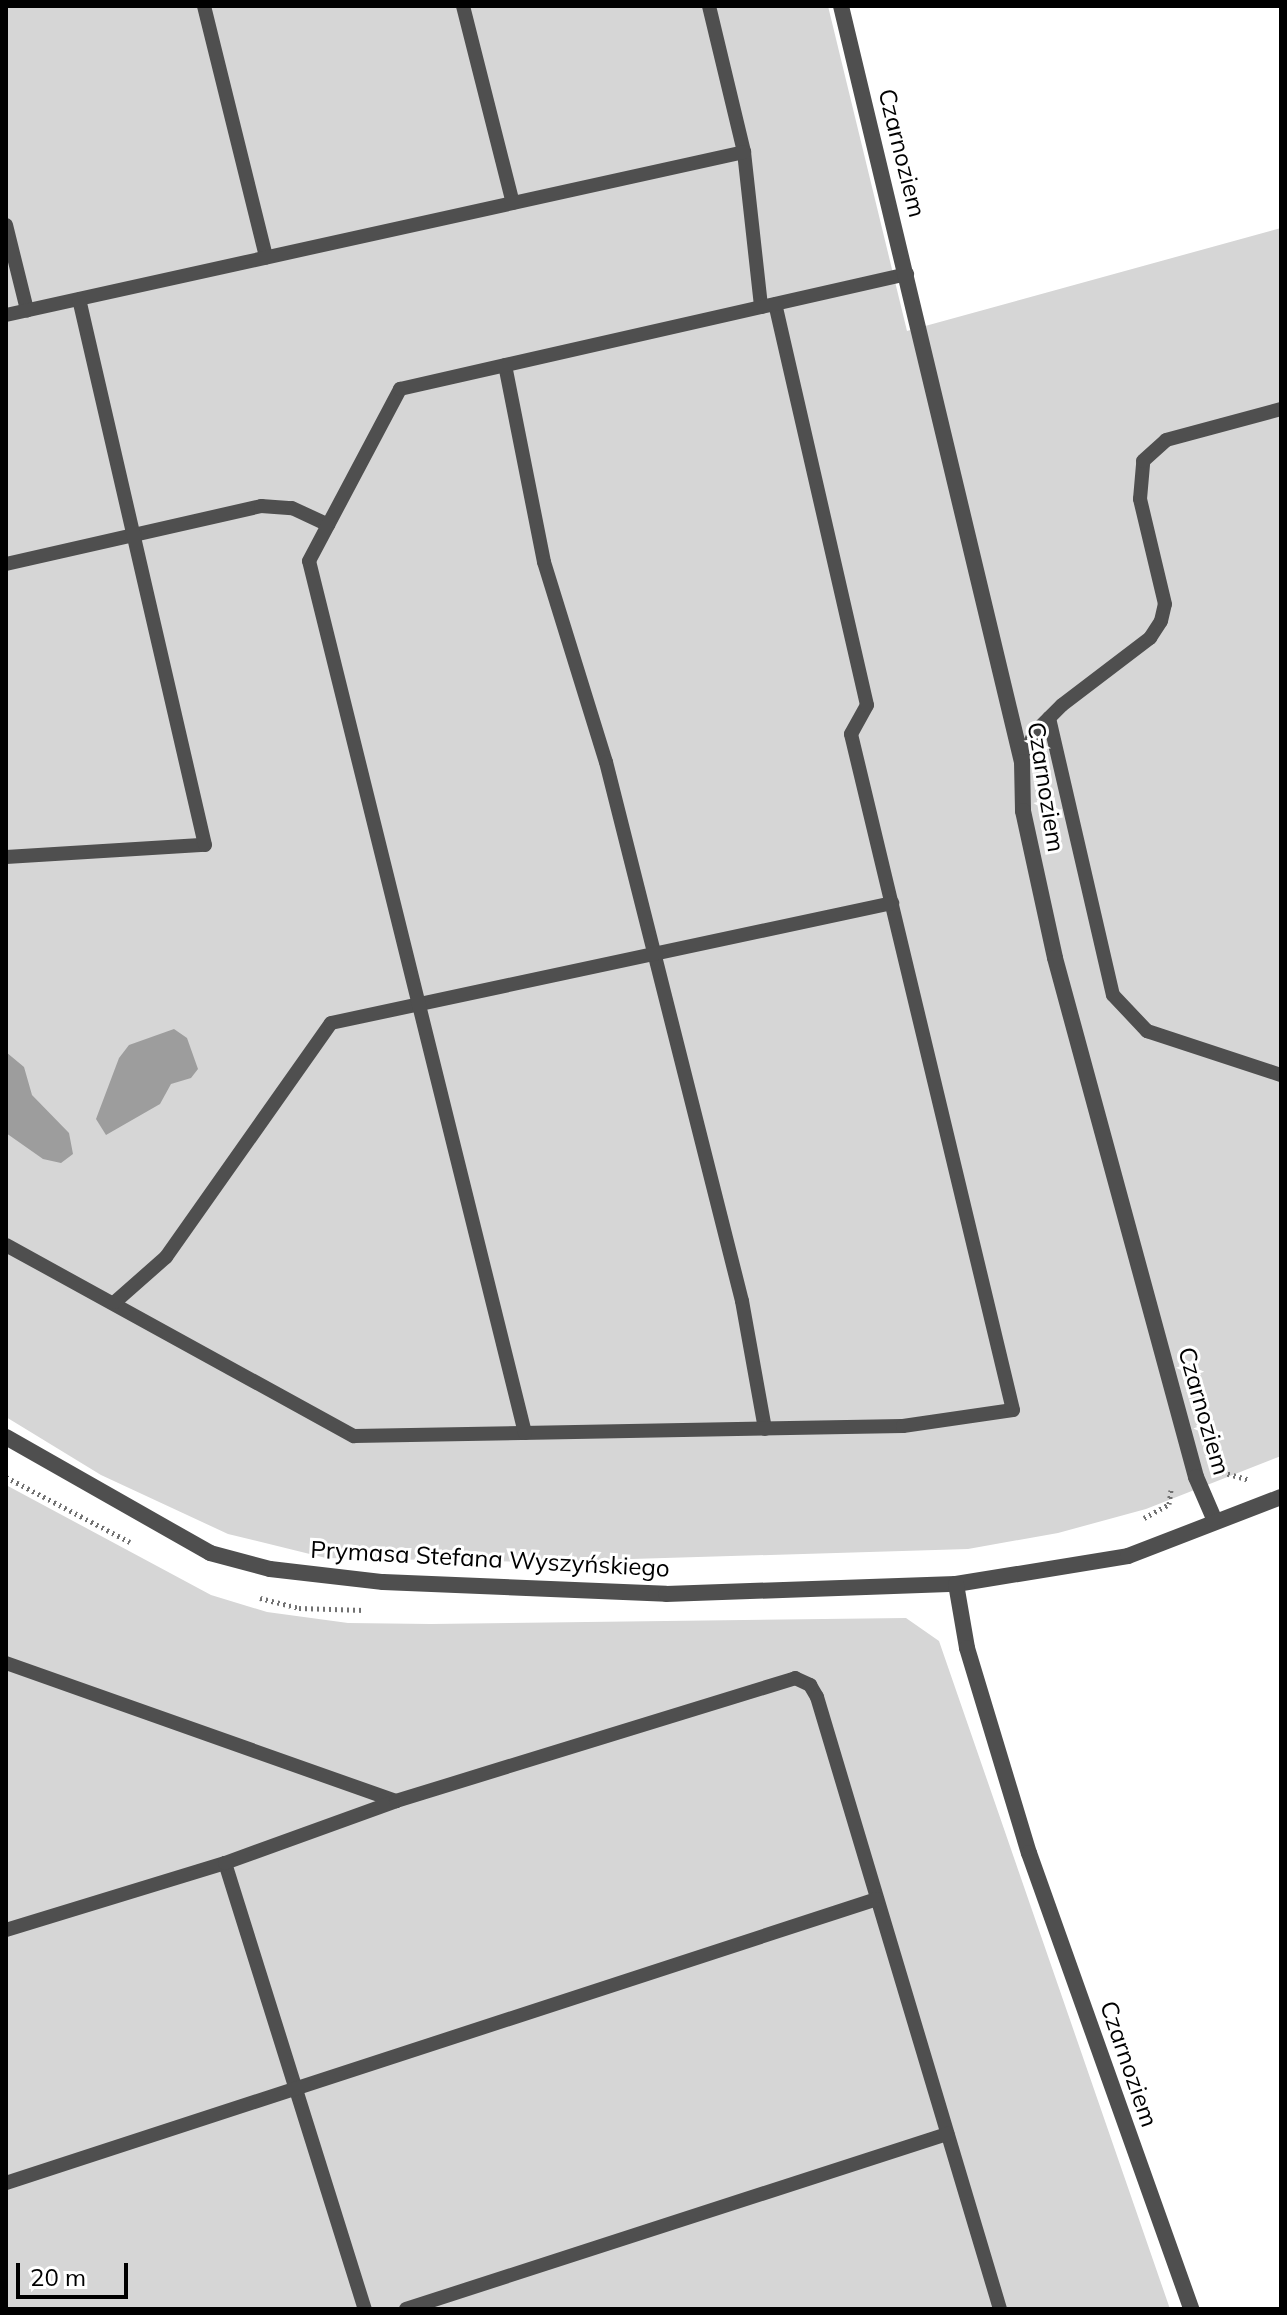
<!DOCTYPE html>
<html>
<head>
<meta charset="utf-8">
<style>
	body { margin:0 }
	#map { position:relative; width:1287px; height:2315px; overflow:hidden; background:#fff; font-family:Mulish,sans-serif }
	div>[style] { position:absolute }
	.green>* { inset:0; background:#d6d6d6 }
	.water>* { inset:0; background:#9d9d9d }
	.path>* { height:5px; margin-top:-2.5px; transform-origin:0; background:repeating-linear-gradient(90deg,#717171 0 2px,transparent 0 6px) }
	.service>* { height:14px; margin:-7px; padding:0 7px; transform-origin:7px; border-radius:7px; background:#4f4f4f }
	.minor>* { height:16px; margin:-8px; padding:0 8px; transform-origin:8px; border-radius:8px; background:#4f4f4f }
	span { translate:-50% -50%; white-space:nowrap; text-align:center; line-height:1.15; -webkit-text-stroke:6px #fff; paint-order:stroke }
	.street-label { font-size:24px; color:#000 }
	.frame { position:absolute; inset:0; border:8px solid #000; pointer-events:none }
	.scale { position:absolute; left:16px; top:2263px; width:112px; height:36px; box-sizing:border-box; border:4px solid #000; border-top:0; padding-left:10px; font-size:24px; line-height:28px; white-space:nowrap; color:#000; -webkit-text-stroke:6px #fff; paint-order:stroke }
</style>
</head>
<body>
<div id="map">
	<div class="green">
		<div style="clip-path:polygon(6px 6px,828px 6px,907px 331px,1281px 228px,1281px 1456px,1146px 1509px,1058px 1533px,968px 1549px,532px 1562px,326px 1558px,228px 1534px,101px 1475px,6px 1417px)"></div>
		<div style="clip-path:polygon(6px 1485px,211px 1595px,267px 1612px,348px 1623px,431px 1624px,906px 1618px,939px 1641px,1170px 2309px,6px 2309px)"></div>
	</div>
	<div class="water">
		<div style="clip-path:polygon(174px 1029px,187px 1038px,198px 1069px,191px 1078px,171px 1084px,160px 1104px,106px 1135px,96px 1119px,119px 1058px,129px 1045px)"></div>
		<div style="clip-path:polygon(6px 1052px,24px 1067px,32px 1095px,69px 1133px,73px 1154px,61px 1163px,43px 1159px,6px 1133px)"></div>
	</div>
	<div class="path">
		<div style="left:1222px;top:1472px;width:29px;rotate:16deg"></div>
		<div style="left:6px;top:1477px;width:140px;rotate:27.7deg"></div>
		<div style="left:1144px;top:1518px;width:29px;rotate:-29deg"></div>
		<div style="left:1169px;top:1504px;width:14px;rotate:-82deg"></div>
		<div style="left:260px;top:1598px;width:40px;rotate:14.4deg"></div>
		<div style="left:299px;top:1608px;width:65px;rotate:1.8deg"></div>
	</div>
	<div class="service">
		<div style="left:204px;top:6px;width:259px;rotate:76.1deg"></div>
		<div style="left:463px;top:6px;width:203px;rotate:75.8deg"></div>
		<div style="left:709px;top:6px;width:150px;rotate:76.5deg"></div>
		<div style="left:744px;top:152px;width:156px;rotate:83.7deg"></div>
		<div style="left:6px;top:225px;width:88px;rotate:76.1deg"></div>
		<div style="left:6px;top:315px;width:756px;rotate:-12.45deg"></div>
		<div style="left:505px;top:365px;width:201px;rotate:78.8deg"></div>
		<div style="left:544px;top:562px;width:209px;rotate:72.8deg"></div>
		<div style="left:606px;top:762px;width:556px;rotate:75.84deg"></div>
		<div style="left:742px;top:1301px;width:130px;rotate:79.8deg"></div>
		<div style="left:6px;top:564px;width:262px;rotate:-12.8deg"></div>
		<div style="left:261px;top:506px;width:31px;rotate:4deg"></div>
		<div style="left:292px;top:508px;width:40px;rotate:25deg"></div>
		<div style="left:1049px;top:718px;width:284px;rotate:77deg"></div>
		<div style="left:1113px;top:995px;width:50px;rotate:46.6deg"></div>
		<div style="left:1147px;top:1031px;width:141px;rotate:18.2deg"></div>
		<div style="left:1022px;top:762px;width:33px;rotate:-67deg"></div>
		<div style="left:1035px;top:732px;width:38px;rotate:-45deg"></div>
		<div style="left:1062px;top:705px;width:111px;rotate:-37.3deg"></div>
		<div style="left:1150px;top:638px;width:20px;rotate:-57deg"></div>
		<div style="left:1161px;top:621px;width:17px;rotate:-77deg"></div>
		<div style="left:1165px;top:604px;width:108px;rotate:-103.4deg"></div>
		<div style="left:1140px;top:499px;width:38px;rotate:-85deg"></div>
		<div style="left:1143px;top:461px;width:31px;rotate:-42deg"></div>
		<div style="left:1166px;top:440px;width:119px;rotate:-15.1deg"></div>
		<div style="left:6px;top:857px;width:199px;rotate:-3.5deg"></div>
		<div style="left:205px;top:845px;width:560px;rotate:-102.99deg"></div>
		<div style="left:6px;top:1245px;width:397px;rotate:28.8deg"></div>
		<div style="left:354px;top:1436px;width:549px;rotate:-1.04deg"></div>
		<div style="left:903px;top:1426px;width:111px;rotate:-8.3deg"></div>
		<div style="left:1013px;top:1410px;width:695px;rotate:-103.48deg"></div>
		<div style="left:851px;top:734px;width:33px;rotate:-61deg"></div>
		<div style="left:867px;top:705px;width:411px;rotate:-102.9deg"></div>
		<div style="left:115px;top:1302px;width:68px;rotate:-41.4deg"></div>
		<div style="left:166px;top:1257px;width:286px;rotate:-54.8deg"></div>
		<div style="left:331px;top:1023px;width:574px;rotate:-12.07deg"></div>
		<div style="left:525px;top:1433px;width:898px;rotate:-103.91deg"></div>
		<div style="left:309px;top:561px;width:195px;rotate:-62.1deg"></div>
		<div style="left:400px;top:389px;width:520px;rotate:-12.78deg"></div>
		<div style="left:6px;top:1663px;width:414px;rotate:19.5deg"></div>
		<div style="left:225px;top:1863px;width:467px;rotate:72.6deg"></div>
		<div style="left:6px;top:1930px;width:229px;rotate:-17deg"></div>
		<div style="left:225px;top:1863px;width:182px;rotate:-19.9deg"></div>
		<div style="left:396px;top:1801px;width:418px;rotate:-17.1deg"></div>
		<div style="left:795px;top:1678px;width:17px;rotate:25deg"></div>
		<div style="left:810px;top:1685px;width:14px;rotate:60deg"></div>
		<div style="left:817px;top:1697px;width:639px;rotate:73.35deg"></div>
		<div style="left:6px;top:2183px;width:916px;rotate:-18.06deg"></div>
		<div style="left:406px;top:2309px;width:569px;rotate:-17.93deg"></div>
	</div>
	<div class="minor">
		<div style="left:841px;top:6px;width:777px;rotate:76.54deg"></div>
		<div style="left:1022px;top:762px;width:49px;rotate:88.8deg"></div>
		<div style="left:1023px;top:811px;width:150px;rotate:77.7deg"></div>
		<div style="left:1055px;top:958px;width:538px;rotate:74.8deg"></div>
		<div style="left:1196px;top:1477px;width:48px;rotate:66.6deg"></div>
		<div style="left:6px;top:1437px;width:235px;rotate:29.6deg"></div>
		<div style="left:210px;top:1553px;width:62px;rotate:14.9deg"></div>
		<div style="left:270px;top:1569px;width:114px;rotate:6.6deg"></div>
		<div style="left:383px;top:1582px;width:283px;rotate:2.4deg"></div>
		<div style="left:666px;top:1594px;width:290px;rotate:-2deg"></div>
		<div style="left:956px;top:1584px;width:174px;rotate:-9.2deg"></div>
		<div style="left:1128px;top:1556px;width:164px;rotate:-21.1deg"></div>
		<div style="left:956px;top:1584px;width:65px;rotate:80.2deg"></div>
		<div style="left:967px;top:1648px;width:214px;rotate:73.2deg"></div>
		<div style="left:1029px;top:1853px;width:484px;rotate:70.4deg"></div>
	</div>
	<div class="street-label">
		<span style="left:902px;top:153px;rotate:76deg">Czarnoziem</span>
		<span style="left:1046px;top:787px;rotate:81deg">Czarnoziem</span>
		<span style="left:1204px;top:1411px;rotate:74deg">Czarnoziem</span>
		<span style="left:490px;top:1559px;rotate:3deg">Prymasa Stefana Wyszyńskiego</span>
		<span style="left:1129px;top:2064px;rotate:71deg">Czarnoziem</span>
	</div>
	<div class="frame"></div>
	<div class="scale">20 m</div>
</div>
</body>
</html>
